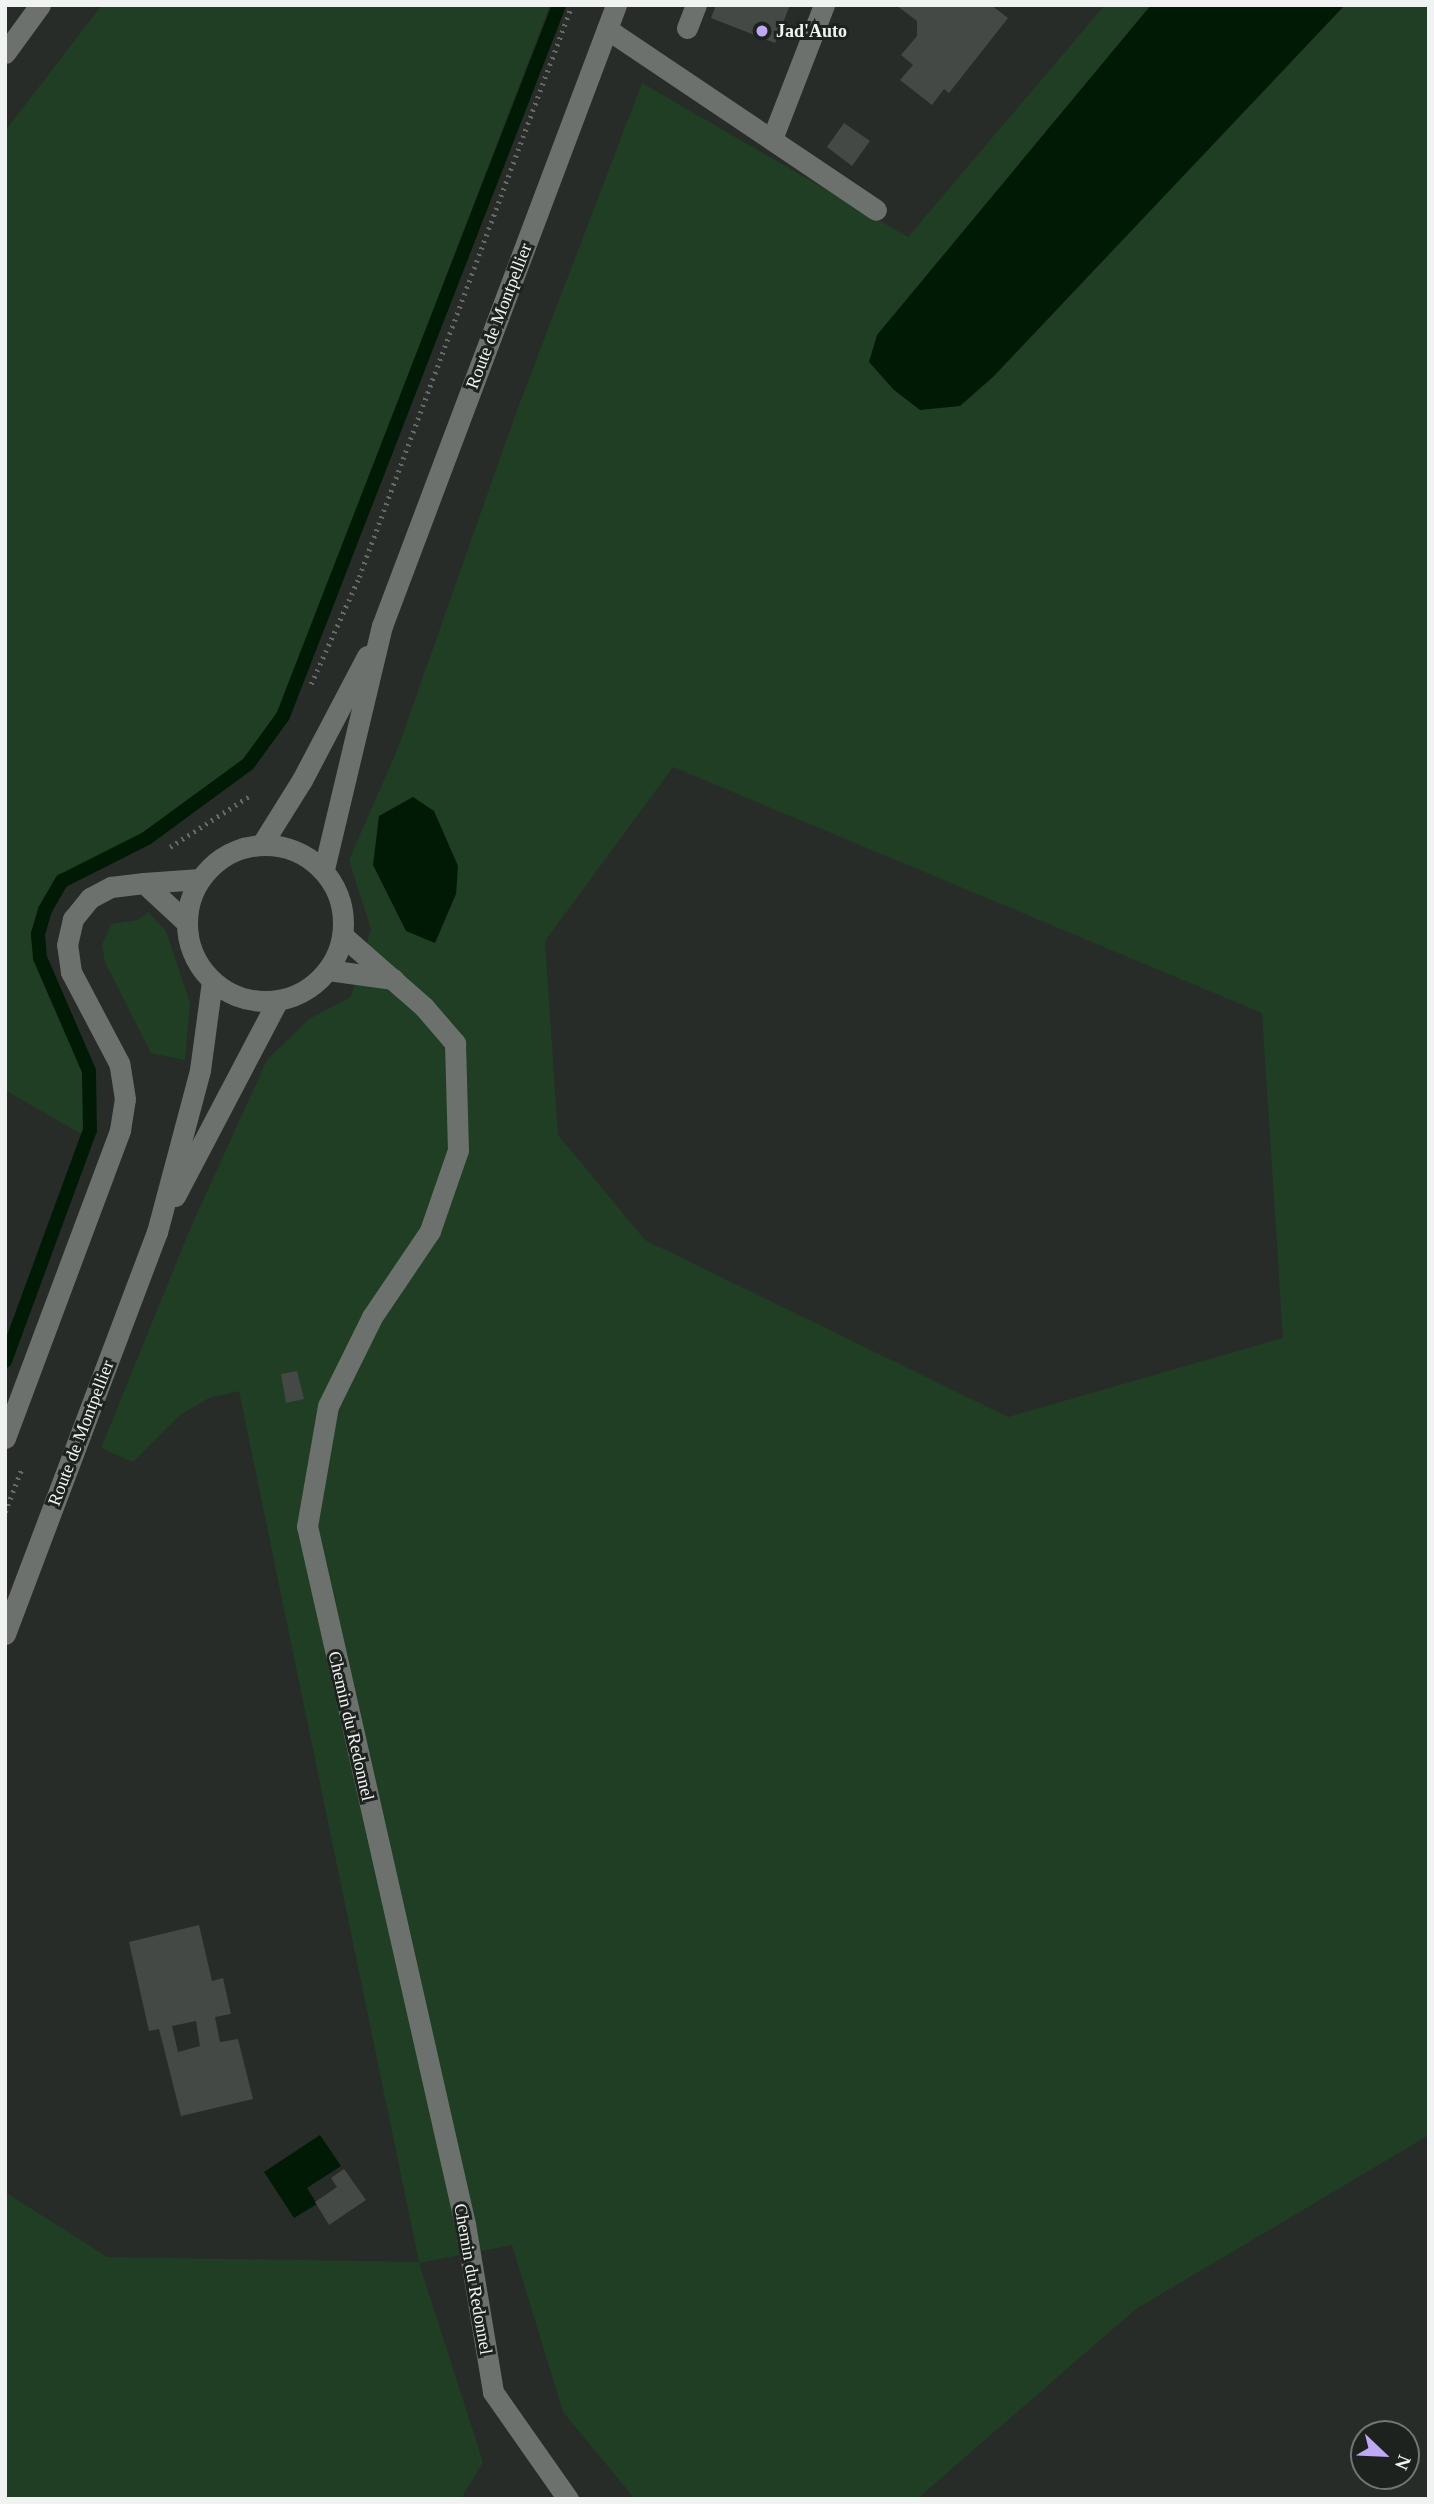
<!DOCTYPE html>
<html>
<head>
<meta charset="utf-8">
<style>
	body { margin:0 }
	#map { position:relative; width:1434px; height:2504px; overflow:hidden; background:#282c28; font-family:Georgia,serif }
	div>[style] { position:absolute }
	.green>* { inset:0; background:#1f3e24 }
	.water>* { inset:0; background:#011a06 }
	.stream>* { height:14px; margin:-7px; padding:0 7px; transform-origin:7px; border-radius:7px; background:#011a06 }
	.building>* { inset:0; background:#444945 }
	.path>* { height:4.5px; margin-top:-2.25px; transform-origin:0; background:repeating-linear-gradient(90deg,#666a67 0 2px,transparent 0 7px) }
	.service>* { height:21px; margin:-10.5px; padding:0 10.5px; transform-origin:10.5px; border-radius:10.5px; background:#6d716d }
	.minor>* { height:21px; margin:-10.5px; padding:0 10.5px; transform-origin:10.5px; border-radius:10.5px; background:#6d716d }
	.tertiary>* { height:21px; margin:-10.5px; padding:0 10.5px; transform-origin:10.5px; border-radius:10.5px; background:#6d716d }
	.tertiary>.ring { margin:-10.5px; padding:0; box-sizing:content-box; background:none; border:21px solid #6d716d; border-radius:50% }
	.dots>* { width:19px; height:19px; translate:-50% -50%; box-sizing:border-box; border:4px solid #1e221f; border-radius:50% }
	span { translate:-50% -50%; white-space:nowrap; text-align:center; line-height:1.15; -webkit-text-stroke:6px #1e221f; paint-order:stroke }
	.poi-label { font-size:18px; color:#f0f3f1; font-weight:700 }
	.left { translate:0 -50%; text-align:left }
	.street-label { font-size:18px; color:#f0f3f1 }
	.frame { position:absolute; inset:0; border:7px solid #f0f3f1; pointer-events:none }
	.north { position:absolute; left:1350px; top:2420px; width:70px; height:70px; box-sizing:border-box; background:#1e221f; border:2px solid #727673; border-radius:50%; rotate:113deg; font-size:19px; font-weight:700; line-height:28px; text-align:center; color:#f0f3f1 }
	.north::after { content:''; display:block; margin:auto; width:24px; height:32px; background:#bfa8f4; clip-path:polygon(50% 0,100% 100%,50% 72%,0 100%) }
</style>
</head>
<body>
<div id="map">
	<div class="green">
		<div style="clip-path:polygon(102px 5px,550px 5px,279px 712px,248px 760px,135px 843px,59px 878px,46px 896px,34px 931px,37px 969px,87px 1078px,83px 1135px,5px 1090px,5px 131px)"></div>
		<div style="clip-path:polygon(evenodd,1105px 5px,1429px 5px,1429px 2135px,1136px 2309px,917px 2499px,635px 2499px,563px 2412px,512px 2245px,419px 2263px,483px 2462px,461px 2499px,5px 2499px,5px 2192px,107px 2257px,419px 2262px,239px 1391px,209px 1398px,180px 1415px,133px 1462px,101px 1448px,191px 1227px,267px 1060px,309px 1019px,351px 997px,371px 929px,349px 860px,398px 748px,516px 413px,642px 83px,908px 237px,1105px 5px,673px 767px,1262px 1013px,1283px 1338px,1008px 1417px,645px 1240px,558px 1135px,545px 941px,673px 767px)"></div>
		<div style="clip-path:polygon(148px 912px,166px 931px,190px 1003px,185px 1060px,151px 1053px,105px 962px,102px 945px,111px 924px,138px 920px)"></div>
	</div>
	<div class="water">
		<div style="clip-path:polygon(1151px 5px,1345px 5px,993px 377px,960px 406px,920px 410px,894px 390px,869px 362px,877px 335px)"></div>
		<div style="clip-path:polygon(413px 797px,434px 811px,458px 866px,456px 894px,435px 943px,406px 931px,373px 865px,379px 816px)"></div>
		<div style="clip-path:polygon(320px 2135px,341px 2166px,307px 2188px,317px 2204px,294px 2218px,264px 2172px)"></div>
	</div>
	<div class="stream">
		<div style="left:5px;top:1361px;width:246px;rotate:-69.8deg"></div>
		<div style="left:90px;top:1130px;width:59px;rotate:-91deg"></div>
		<div style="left:89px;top:1071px;width:123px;rotate:-113.4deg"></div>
		<div style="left:40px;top:958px;width:24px;rotate:-95deg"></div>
		<div style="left:38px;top:934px;width:25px;rotate:-74deg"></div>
		<div style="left:45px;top:910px;width:34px;rotate:-60deg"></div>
		<div style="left:62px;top:881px;width:95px;rotate:-26.8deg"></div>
		<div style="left:147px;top:838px;width:125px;rotate:-36.2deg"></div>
		<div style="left:248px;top:764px;width:59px;rotate:-53.9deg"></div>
		<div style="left:283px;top:716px;width:763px;rotate:-68.78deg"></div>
	</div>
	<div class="building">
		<div style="clip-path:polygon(716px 5px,790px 5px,775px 43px,711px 18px)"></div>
		<div style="clip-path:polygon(896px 5px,991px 5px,1008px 18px,949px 93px,944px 89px,932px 105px,900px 80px,913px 65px,901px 55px,917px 36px,917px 21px)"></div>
		<div style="clip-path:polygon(844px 123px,870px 141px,852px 166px,827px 147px)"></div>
		<div style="clip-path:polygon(297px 1371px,304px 1399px,286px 1403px,281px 1374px)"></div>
		<div style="clip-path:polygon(evenodd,199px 1925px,212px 1981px,223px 1978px,231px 2014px,215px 2017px,220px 2042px,238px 2039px,253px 2099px,181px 2116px,159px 2029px,149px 2031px,129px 1942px,199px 1925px,196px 2021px,200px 2046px,178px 2052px,172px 2026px,196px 2021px)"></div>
		<div style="clip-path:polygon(344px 2169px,366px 2200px,329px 2225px,315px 2202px,337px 2187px,331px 2178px)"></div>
	</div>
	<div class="path">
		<div style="left:311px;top:684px;width:117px;rotate:-65.8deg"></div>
		<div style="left:359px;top:577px;width:610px;rotate:-69.58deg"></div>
		<div style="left:170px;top:847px;width:96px;rotate:-32.7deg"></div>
		<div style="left:5px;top:1512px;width:47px;rotate:-68.9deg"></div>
	</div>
	<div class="service">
		<div style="left:687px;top:28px;width:25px;rotate:-69deg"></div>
		<div style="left:607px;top:29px;width:324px;rotate:33.9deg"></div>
		<div style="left:772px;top:139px;width:144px;rotate:-68.8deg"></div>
		<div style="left:144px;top:883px;width:57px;rotate:42.9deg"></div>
		<div style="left:144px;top:883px;width:56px;rotate:-4.1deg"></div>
	</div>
	<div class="minor">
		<div style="left:5px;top:53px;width:59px;rotate:-53.9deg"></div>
		<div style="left:343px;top:936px;width:108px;rotate:41.2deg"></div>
		<div style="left:424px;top:1007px;width:48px;rotate:49.3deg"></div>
		<div style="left:455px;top:1043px;width:107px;rotate:88.4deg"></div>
		<div style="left:458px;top:1150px;width:86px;rotate:109.1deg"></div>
		<div style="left:430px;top:1231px;width:104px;rotate:124deg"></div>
		<div style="left:372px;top:1317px;width:99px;rotate:116.3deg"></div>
		<div style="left:328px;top:1406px;width:122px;rotate:99.9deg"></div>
		<div style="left:307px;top:1526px;width:716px;rotate:77.25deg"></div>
		<div style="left:465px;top:2224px;width:170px;rotate:80.5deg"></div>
		<div style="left:493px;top:2392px;width:131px;rotate:55deg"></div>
		<div style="left:328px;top:970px;width:66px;rotate:7.9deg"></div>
		<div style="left:5px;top:1438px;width:329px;rotate:-69.5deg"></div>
		<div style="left:120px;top:1130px;width:31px;rotate:-81deg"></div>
		<div style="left:125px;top:1099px;width:36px;rotate:-99deg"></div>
		<div style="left:119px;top:1063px;width:103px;rotate:-117.8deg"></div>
		<div style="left:71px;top:972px;width:27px;rotate:-98deg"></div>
		<div style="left:67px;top:945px;width:27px;rotate:-77deg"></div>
		<div style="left:73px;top:919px;width:27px;rotate:-51deg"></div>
		<div style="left:90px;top:898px;width:24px;rotate:-28deg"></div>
		<div style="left:111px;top:887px;width:33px;rotate:-7deg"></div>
	</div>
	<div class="tertiary">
		<div style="left:262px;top:844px;width:75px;rotate:-58deg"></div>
		<div style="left:302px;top:780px;width:140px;rotate:-62.3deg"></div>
		<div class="ring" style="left:187px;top:845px;width:135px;height:135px"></div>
		<div style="left:324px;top:869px;width:250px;rotate:-76.6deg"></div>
		<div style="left:382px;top:626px;width:664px;rotate:-69.35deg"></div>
		<div style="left:175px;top:1196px;width:221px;rotate:-62.3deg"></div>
		<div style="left:5px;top:1634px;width:430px;rotate:-69.3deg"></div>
		<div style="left:157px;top:1232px;width:168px;rotate:-75.1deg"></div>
		<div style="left:200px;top:1070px;width:90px;rotate:-82.3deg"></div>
	</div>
	<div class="dots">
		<div style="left:762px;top:31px;background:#bfa8f4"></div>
	</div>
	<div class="poi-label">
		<span class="left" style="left:776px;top:31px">Jad'Auto</span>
	</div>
	<div class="street-label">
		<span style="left:499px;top:316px;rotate:-69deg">Route de Montpellier</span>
		<span style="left:81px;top:1433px;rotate:-69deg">Route de Montpellier</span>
		<span style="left:351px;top:1726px;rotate:77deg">Chemin du Redonnel</span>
		<span style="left:473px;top:2279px;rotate:80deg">Chemin du Redonnel</span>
	</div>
	<div class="frame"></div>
	<div class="north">N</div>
</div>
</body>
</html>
